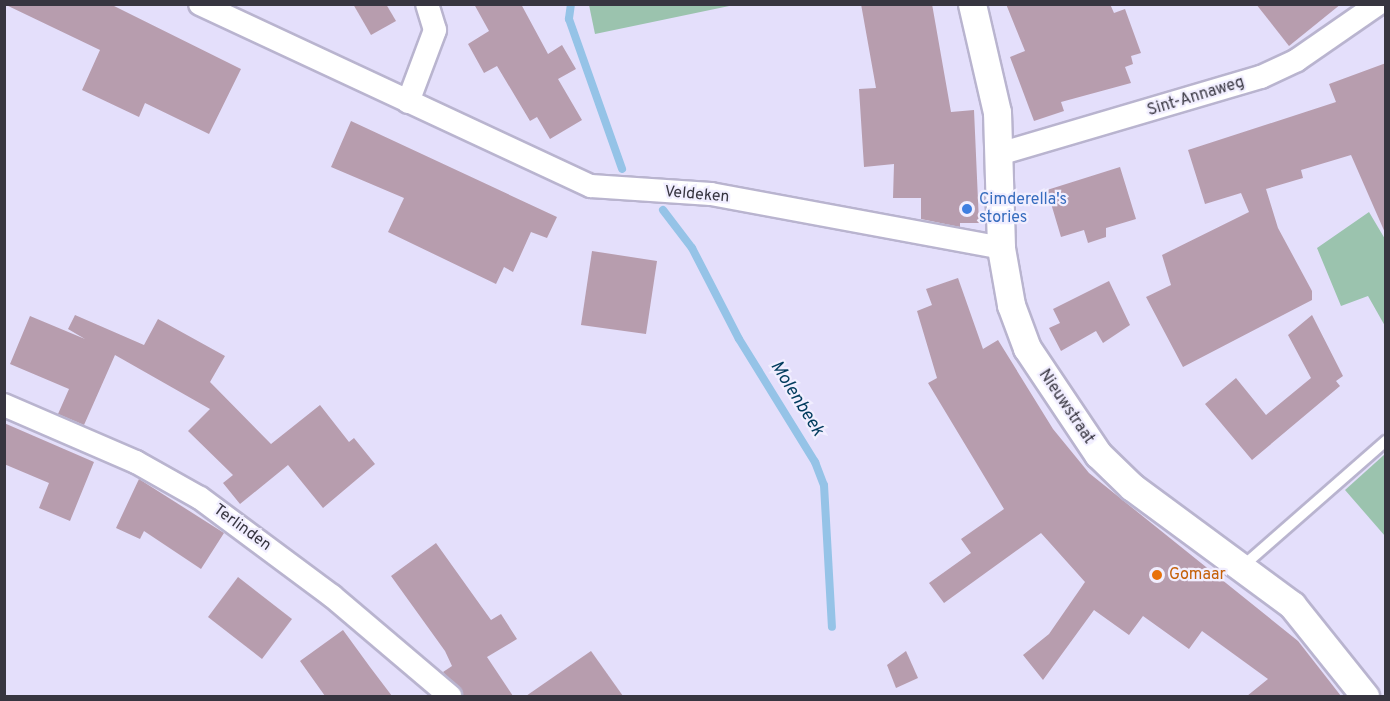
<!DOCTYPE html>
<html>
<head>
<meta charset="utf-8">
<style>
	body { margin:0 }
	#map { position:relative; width:1390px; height:701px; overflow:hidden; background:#e4dffb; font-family:Overpass,sans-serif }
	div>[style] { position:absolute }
	.green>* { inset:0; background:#9bc3ae }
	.stream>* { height:8px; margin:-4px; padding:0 4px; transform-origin:4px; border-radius:4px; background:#95c3e7 }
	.building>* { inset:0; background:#b79dae }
	.roads { filter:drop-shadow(2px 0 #b9b4cf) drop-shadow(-2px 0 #b9b4cf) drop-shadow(0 2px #b9b4cf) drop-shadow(0 -2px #b9b4cf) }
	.service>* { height:10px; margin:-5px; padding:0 5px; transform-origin:5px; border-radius:5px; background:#fff }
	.minor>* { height:22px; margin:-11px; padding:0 11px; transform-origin:11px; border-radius:11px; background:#fff }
	.tertiary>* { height:27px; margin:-13.5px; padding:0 13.5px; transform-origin:13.5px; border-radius:13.5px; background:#fff }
	.dots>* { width:16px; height:16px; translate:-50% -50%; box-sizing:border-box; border:3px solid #f1eeff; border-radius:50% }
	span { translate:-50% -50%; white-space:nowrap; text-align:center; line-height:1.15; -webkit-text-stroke:4.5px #f1eeff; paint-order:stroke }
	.street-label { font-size:16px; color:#373540 }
	.shop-label { font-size:16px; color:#366cbe }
	.left { translate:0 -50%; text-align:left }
	.food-label { font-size:16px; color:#c56008 }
	.water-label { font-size:18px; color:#003b5d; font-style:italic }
	.frame { position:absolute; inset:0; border:6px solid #373540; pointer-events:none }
</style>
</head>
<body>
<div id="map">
	<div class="green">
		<div style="clip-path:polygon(589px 5px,589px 4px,734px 5px,595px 34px)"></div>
		<div style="clip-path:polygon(1369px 212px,1385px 239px,1385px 326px,1368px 296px,1341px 306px,1317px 248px)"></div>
		<div style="clip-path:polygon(1385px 454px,1385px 536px,1345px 490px)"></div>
	</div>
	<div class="stream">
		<div style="left:571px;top:4px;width:15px;rotate:98deg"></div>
		<div style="left:569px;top:19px;width:159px;rotate:70.5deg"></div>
		<div style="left:663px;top:210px;width:48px;rotate:52.7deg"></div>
		<div style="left:692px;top:248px;width:102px;rotate:62.7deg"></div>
		<div style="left:739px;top:339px;width:145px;rotate:58.3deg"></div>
		<div style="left:815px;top:462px;width:25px;rotate:69deg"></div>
		<div style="left:824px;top:485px;width:142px;rotate:86.8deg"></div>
	</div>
	<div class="building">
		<div style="clip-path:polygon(4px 4px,110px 4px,241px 69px,209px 134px,145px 103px,139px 117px,82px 90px,100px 50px)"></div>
		<div style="clip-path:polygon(353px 4px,386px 4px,396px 21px,371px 35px)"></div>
		<div style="clip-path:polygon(474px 4px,521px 4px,548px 54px,562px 45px,576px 69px,558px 79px,582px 120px,550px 139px,537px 117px,530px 121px,497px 66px,484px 73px,468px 44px,489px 31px)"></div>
		<div style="clip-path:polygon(861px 4px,932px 4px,951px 112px,974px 110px,979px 223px,960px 223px,960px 227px,921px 219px,921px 198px,893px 198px,894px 164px,864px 167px,859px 89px,876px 88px)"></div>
		<div style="clip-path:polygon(1006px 4px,1110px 4px,1114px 13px,1125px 9px,1141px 53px,1131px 56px,1133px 64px,1125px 67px,1131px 83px,1061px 102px,1064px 111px,1034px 121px,1010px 57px,1025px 51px)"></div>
		<div style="clip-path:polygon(1256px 4px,1341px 4px,1289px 46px)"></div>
		<div style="clip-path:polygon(1386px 63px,1386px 235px,1351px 155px,1301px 170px,1303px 178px,1266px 189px,1278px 228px,1312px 291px,1312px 300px,1183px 367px,1146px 297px,1171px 285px,1162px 255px,1249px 212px,1241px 193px,1205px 204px,1188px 150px,1336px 102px,1329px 84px)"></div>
		<div style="clip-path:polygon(351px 121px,557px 217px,547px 238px,531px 232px,513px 272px,504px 267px,496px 284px,388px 232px,404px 198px,331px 167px)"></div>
		<div style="clip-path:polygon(1120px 167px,1136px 219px,1106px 228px,1106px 237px,1088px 243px,1084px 230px,1061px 237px,1047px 190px)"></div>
		<div style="clip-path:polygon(592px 251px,657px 261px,646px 334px,581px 325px)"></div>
		<div style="clip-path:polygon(958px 278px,983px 349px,998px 340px,1053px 429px,1089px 473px,1298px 641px,1341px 696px,1247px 696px,1268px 679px,1202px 631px,1189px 649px,1143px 616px,1129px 635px,1094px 610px,1043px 680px,1023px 655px,1049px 634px,1085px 582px,1041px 533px,944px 603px,929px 583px,971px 553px,961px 539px,1004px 509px,928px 383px,937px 378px,917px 311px,932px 305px,926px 289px)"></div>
		<div style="clip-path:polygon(1109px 281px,1130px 325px,1103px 343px,1096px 331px,1061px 351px,1049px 328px,1060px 323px,1053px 309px)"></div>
		<div style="clip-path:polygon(75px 315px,144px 345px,158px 319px,225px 356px,210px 382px,271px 444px,320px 405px,349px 442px,354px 438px,375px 464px,323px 508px,288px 465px,240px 504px,223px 483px,233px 475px,188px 431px,210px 409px,115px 355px,84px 425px,58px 414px,69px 389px,10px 364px,30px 316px,85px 339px,68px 329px)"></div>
		<div style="clip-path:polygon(1312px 315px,1343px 376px,1336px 381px,1340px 386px,1252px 460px,1205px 404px,1236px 378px,1266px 415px,1311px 378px,1288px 335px)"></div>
		<div style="clip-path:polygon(4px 423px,94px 462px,70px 521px,39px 508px,49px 483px,4px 464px)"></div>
		<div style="clip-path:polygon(139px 479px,224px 533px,201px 569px,144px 531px,140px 539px,116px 528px)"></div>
		<div style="clip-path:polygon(436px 543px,491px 620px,501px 614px,517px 639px,487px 657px,513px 696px,463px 696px,443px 672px,452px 666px,445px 651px,391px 576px)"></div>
		<div style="clip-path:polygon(238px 577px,292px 619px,262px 659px,208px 617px)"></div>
		<div style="clip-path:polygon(343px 630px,370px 667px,392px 696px,325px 696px,300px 661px)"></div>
		<div style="clip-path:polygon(591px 651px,623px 696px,526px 696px)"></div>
		<div style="clip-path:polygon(906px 651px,918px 678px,896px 688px,887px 665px)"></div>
	</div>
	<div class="roads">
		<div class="service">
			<div style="left:1243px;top:566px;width:190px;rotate:-41.2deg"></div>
		</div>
		<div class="minor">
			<div style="left:200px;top:4px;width:431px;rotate:25deg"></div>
			<div style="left:591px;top:186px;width:120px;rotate:3.8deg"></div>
			<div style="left:711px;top:194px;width:295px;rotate:10.5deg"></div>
			<div style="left:408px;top:102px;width:77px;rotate:-69.4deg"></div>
			<div style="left:435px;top:30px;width:27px;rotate:-107deg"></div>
			<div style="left:999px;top:154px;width:273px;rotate:-16.4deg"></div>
			<div style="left:1261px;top:77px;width:40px;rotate:-25deg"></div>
			<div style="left:1297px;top:60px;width:98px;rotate:-34.7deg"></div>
			<div style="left:4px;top:405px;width:144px;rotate:23.4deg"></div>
			<div style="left:136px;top:462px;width:73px;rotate:29.4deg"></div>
			<div style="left:200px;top:498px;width:164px;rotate:36.6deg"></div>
			<div style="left:332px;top:596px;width:155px;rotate:40.3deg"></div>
		</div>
		<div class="tertiary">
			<div style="left:972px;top:4px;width:111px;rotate:77deg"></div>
			<div style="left:997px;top:112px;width:136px;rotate:88.3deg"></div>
			<div style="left:1001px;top:248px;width:58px;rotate:80deg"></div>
			<div style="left:1011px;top:305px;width:46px;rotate:69.6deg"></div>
			<div style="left:1027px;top:348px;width:128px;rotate:56.2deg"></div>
			<div style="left:1098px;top:454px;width:47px;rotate:44.1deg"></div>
			<div style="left:1132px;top:487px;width:199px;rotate:36.4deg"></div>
			<div style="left:1292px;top:605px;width:117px;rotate:51.3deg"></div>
		</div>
	</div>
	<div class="dots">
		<div style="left:967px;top:209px;background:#3f7fe0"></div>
		<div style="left:1157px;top:575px;background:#e8710a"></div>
	</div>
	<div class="street-label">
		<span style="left:1196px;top:97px;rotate:-17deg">Sint-Annaweg</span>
		<span style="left:697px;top:195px;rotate:5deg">Veldeken</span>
		<span style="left:1066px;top:407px;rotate:56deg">Nieuwstraat</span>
		<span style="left:242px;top:528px;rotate:36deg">Terlinden</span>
	</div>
	<div class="shop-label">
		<span class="left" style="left:979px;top:209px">Cimderella's<br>stories</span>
	</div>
	<div class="food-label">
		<span class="left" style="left:1169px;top:575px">Gomaar</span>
	</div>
	<div class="water-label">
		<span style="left:796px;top:399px;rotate:58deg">Molenbeek</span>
	</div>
	<div class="frame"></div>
</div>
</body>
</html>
